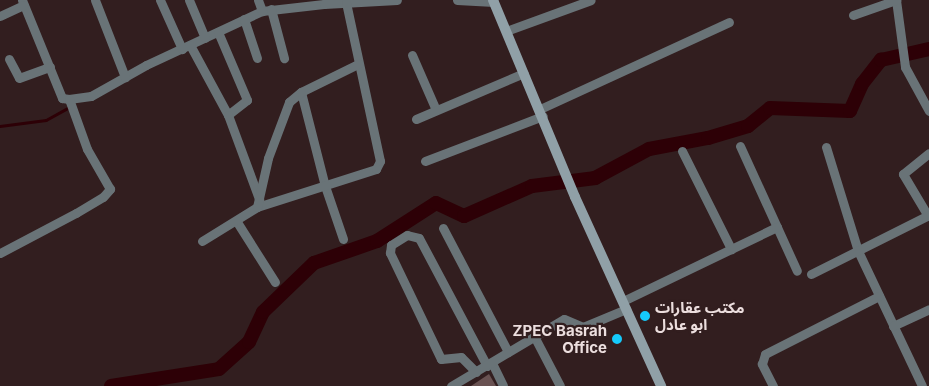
<!DOCTYPE html>
<html>
<head>
<meta charset="utf-8">
<style>
	body { margin:0 }
	#map { position:relative; width:929px; height:386px; overflow:hidden; background:#321e1f; font-family:Inter,"Noto Sans Arabic",sans-serif }
	div>[style] { position:absolute }
	.stream>* { height:2.5px; margin:-1.25px; padding:0 1.25px; transform-origin:1.25px; border-radius:1.25px; background:#2d0006 }
	.river>* { height:14px; margin:-7px; padding:0 7px; transform-origin:7px; border-radius:7px; background:#2d0006 }
	.building>* { inset:0; background:#695252 }
	.minor>* { height:9px; margin:-4.5px; padding:0 4.5px; transform-origin:4.5px; border-radius:4.5px; background:#697377 }
	.secondary>* { height:10px; margin:-5px; padding:0 5px; transform-origin:5px; border-radius:5px; background:#90a0a7 }
	.dots>* { width:14px; height:14px; translate:-50% -50%; box-sizing:border-box; border:2px solid #321e1f; border-radius:50% }
	span { translate:-50% -50%; white-space:nowrap; text-align:center; line-height:1.15; -webkit-text-stroke:4.5px #321e1f; paint-order:stroke }
	.poi-label { font-size:15px; color:#ecdede; font-weight:700 }
	.left { translate:0 -50%; text-align:left }
	.right { translate:-100% -50%; text-align:right }
</style>
</head>
<body>
<div id="map">
	<div class="stream">
		<div style="left:0;top:126px;width:46px;rotate:-7.4deg"></div>
		<div style="left:46px;top:120px;width:25px;rotate:-29deg"></div>
	</div>
	<div class="river">
		<div style="left:111px;top:386px;width:109px;rotate:-8.9deg"></div>
		<div style="left:219px;top:369px;width:40px;rotate:-42deg"></div>
		<div style="left:249px;top:342px;width:33px;rotate:-65deg"></div>
		<div style="left:263px;top:312px;width:71px;rotate:-43.9deg"></div>
		<div style="left:314px;top:263px;width:67px;rotate:-19.2deg"></div>
		<div style="left:377px;top:241px;width:70px;rotate:-32.8deg"></div>
		<div style="left:436px;top:203px;width:31px;rotate:25deg"></div>
		<div style="left:464px;top:216px;width:74px;rotate:-23.8deg"></div>
		<div style="left:532px;top:186px;width:64px;rotate:-7.2deg"></div>
		<div style="left:595px;top:178px;width:61px;rotate:-28.2deg"></div>
		<div style="left:649px;top:149px;width:60px;rotate:-10.6deg"></div>
		<div style="left:708px;top:138px;width:42px;rotate:-16.7deg"></div>
		<div style="left:748px;top:126px;width:28px;rotate:-39deg"></div>
		<div style="left:770px;top:108px;width:80px;rotate:2.1deg"></div>
		<div style="left:850px;top:111px;width:30px;rotate:-66deg"></div>
		<div style="left:862px;top:84px;width:31px;rotate:-52deg"></div>
		<div style="left:881px;top:60px;width:49px;rotate:-12.9deg"></div>
	</div>
	<div class="building">
		<div style="clip-path:polygon(646px 311px,651px 319px,644px 321px,640px 314px)"></div>
		<div style="clip-path:polygon(489px 374px,496px 386px,471px 386px)"></div>
	</div>
	<div class="minor">
		<div style="left:22px;top:0;width:106px;rotate:67.8deg"></div>
		<div style="left:62px;top:98px;width:7px;rotate:8deg"></div>
		<div style="left:69px;top:99px;width:22px;rotate:-8deg"></div>
		<div style="left:91px;top:96px;width:63px;rotate:-29.4deg"></div>
		<div style="left:146px;top:65px;width:128px;rotate:-25deg"></div>
		<div style="left:262px;top:11px;width:62px;rotate:-6.4deg"></div>
		<div style="left:324px;top:4px;width:73px;rotate:-3.1deg"></div>
		<div style="left:95px;top:0;width:83px;rotate:68.7deg"></div>
		<div style="left:160px;top:0;width:54px;rotate:65.8deg"></div>
		<div style="left:189px;top:0;width:41px;rotate:67.2deg"></div>
		<div style="left:258px;top:0;width:12px;rotate:70deg"></div>
		<div style="left:457px;top:0;width:37px;rotate:3deg"></div>
		<div style="left:896px;top:0;width:68px;rotate:82.3deg"></div>
		<div style="left:905px;top:67px;width:50px;rotate:61.4deg"></div>
		<div style="left:271px;top:9px;width:51px;rotate:75.1deg"></div>
		<div style="left:853px;top:15px;width:46px;rotate:-19.2deg"></div>
		<div style="left:0;top:16px;width:26px;rotate:-25deg"></div>
		<div style="left:244px;top:19px;width:41px;rotate:71.6deg"></div>
		<div style="left:506px;top:31px;width:90px;rotate:-20deg"></div>
		<div style="left:218px;top:32px;width:74px;rotate:66.9deg"></div>
		<div style="left:247px;top:100px;width:24px;rotate:142deg"></div>
		<div style="left:190px;top:45px;width:80px;rotate:61.5deg"></div>
		<div style="left:228px;top:115px;width:90px;rotate:69.7deg"></div>
		<div style="left:412px;top:55px;width:60px;rotate:66.4deg"></div>
		<div style="left:9px;top:59px;width:21px;rotate:62deg"></div>
		<div style="left:19px;top:78px;width:33px;rotate:-20deg"></div>
		<div style="left:301px;top:92px;width:97px;rotate:75.7deg"></div>
		<div style="left:325px;top:186px;width:56px;rotate:71.2deg"></div>
		<div style="left:540px;top:109px;width:208px;rotate:-24.7deg"></div>
		<div style="left:416px;top:119px;width:117px;rotate:-23.1deg"></div>
		<div style="left:740px;top:146px;width:137px;rotate:65.5deg"></div>
		<div style="left:826px;top:147px;width:109px;rotate:72.9deg"></div>
		<div style="left:858px;top:251px;width:149px;rotate:64.6deg"></div>
		<div style="left:682px;top:151px;width:110px;rotate:63.4deg"></div>
		<div style="left:425px;top:161px;width:126px;rotate:-20.9deg"></div>
		<div style="left:257px;top:207px;width:125px;rotate:-17.7deg"></div>
		<div style="left:376px;top:169px;width:9px;rotate:-63deg"></div>
		<div style="left:380px;top:161px;width:162px;rotate:-102.1deg"></div>
		<div style="left:928px;top:216px;width:49px;rotate:-120.8deg"></div>
		<div style="left:903px;top:174px;width:33px;rotate:-39deg"></div>
		<div style="left:237px;top:222px;width:71px;rotate:57.7deg"></div>
		<div style="left:443px;top:228px;width:140px;rotate:62.3deg"></div>
		<div style="left:202px;top:241px;width:65px;rotate:-31.7deg"></div>
		<div style="left:257px;top:207px;width:50px;rotate:-77.3deg"></div>
		<div style="left:268px;top:158px;width:60px;rotate:-69.4deg"></div>
		<div style="left:289px;top:102px;width:16px;rotate:-40deg"></div>
		<div style="left:301px;top:92px;width:64px;rotate:-26.2deg"></div>
		<div style="left:0;top:253px;width:86px;rotate:-27.8deg"></div>
		<div style="left:76px;top:213px;width:31px;rotate:-31deg"></div>
		<div style="left:103px;top:197px;width:11px;rotate:-49deg"></div>
		<div style="left:110px;top:189px;width:46px;rotate:-119.9deg"></div>
		<div style="left:87px;top:149px;width:53px;rotate:-109.8deg"></div>
		<div style="left:811px;top:274px;width:132px;rotate:-26.6deg"></div>
		<div style="left:623px;top:301px;width:171px;rotate:-25.7deg"></div>
		<div style="left:893px;top:326px;width:40px;rotate:-25deg"></div>
		<div style="left:534px;top:336px;width:56px;rotate:62.5deg"></div>
		<div style="left:492px;top:363px;width:25px;rotate:64deg"></div>
		<div style="left:476px;top:372px;width:21px;rotate:-135deg"></div>
		<div style="left:461px;top:357px;width:20px;rotate:174deg"></div>
		<div style="left:441px;top:359px;width:118px;rotate:-115.7deg"></div>
		<div style="left:390px;top:253px;width:8px;rotate:-83deg"></div>
		<div style="left:391px;top:245px;width:19px;rotate:-32deg"></div>
		<div style="left:407px;top:235px;width:12px;rotate:14deg"></div>
		<div style="left:419px;top:238px;width:145px;rotate:62deg"></div>
		<div style="left:451px;top:386px;width:131px;rotate:-30.7deg"></div>
		<div style="left:564px;top:319px;width:21px;rotate:23deg"></div>
		<div style="left:583px;top:327px;width:47px;rotate:-22.7deg"></div>
		<div style="left:773px;top:386px;width:25px;rotate:-117deg"></div>
		<div style="left:762px;top:364px;width:10px;rotate:-73deg"></div>
		<div style="left:765px;top:354px;width:128px;rotate:-27deg"></div>
	</div>
	<div class="secondary">
		<div style="left:493px;top:0;width:213px;rotate:67.4deg"></div>
		<div style="left:575px;top:197px;width:208px;rotate:65.5deg"></div>
	</div>
	<div class="dots">
		<div style="left:645px;top:316px;background:#15cafb"></div>
		<div style="left:617px;top:339px;background:#15cafb"></div>
	</div>
	<div class="poi-label">
		<span class="left" style="left:655px;top:316px">مكتب عقارات<br>ابو عادل</span>
		<span class="right" style="left:607px;top:339px">ZPEC Basrah<br>Office</span>
	</div>
</div>
</body>
</html>
